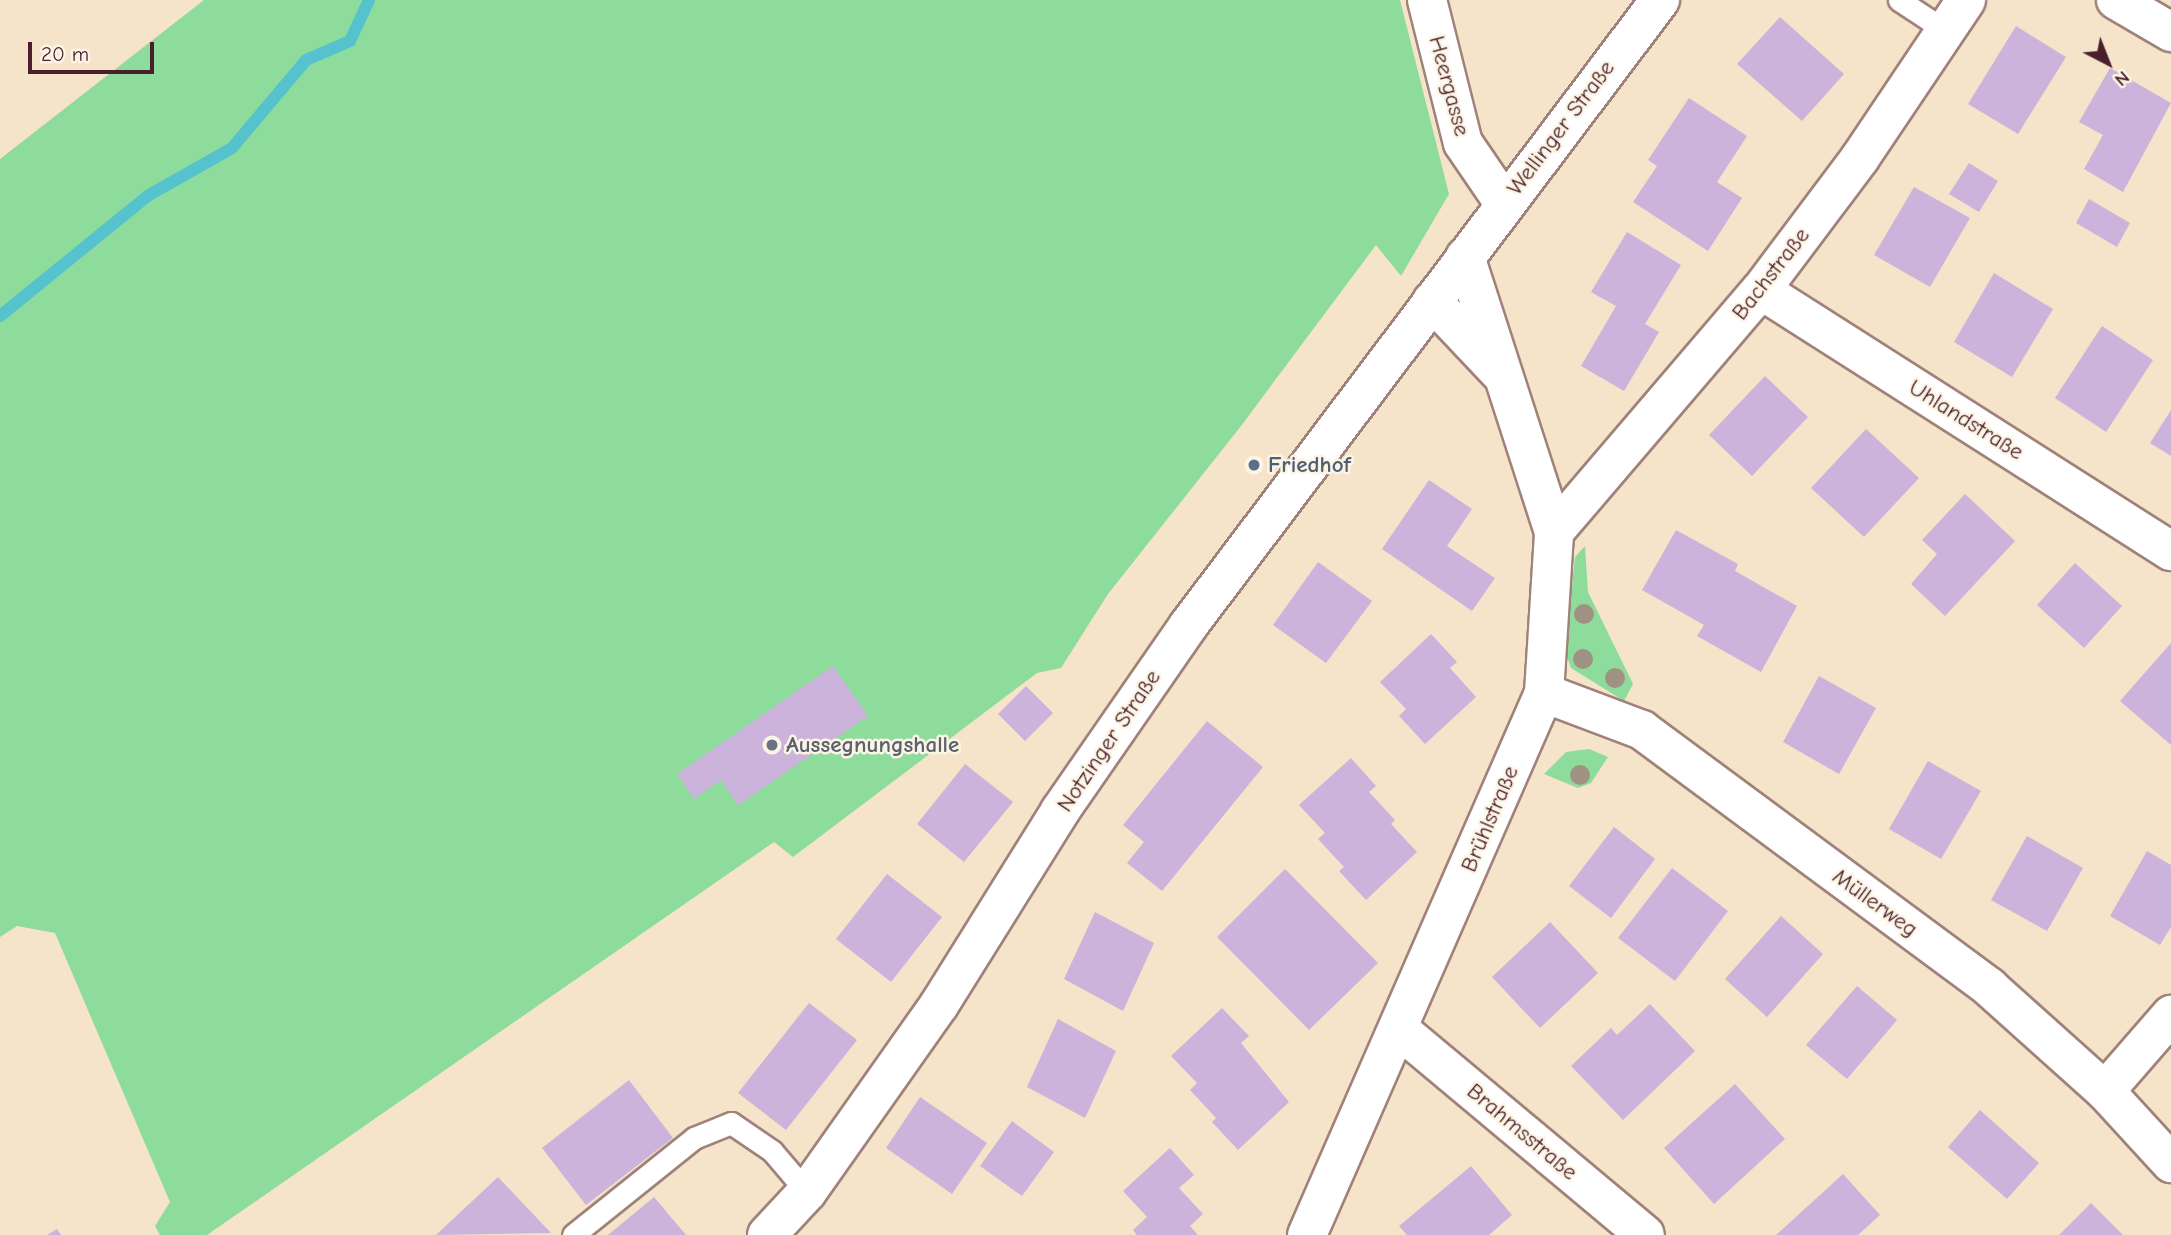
<!DOCTYPE html>
<html>
<head>
<meta charset="utf-8">
<style>
	body { margin:0 }
	#map { position:relative; width:2171px; height:1235px; overflow:hidden; background:#f5e4c9; font-family:"Comic Neue",sans-serif }
	div>[style] { position:absolute }
	.green>* { inset:0; background:#8ddc9b }
	.stream>* { height:12px; margin:-6px; padding:0 6px; transform-origin:6px; border-radius:6px; background:#55c2ce }
	.building>* { inset:0; background:#ccb3db }
	.roads { filter:drop-shadow(2px 0 #a0827a) drop-shadow(-2px 0 #a0827a) drop-shadow(0 2px #a0827a) drop-shadow(0 -2px #a0827a) }
	.service>* { height:21px; margin:-10.5px; padding:0 10.5px; transform-origin:10.5px; border-radius:10.5px; background:#fff }
	.minor>* { height:38px; margin:-19px; padding:0 19px; transform-origin:19px; border-radius:19px; background:#fff }
	.tertiary>* { height:38px; margin:-19px; padding:0 19px; transform-origin:19px; border-radius:19px; background:#fff }
	.trees>* { width:20px; height:20px; margin:-10px; border-radius:50%; background:#a09282 }
	.dots>* { width:19px; height:19px; translate:-50% -50%; box-sizing:border-box; border:4px solid #fcf5e5; border-radius:50% }
	span { translate:-50% -50%; white-space:nowrap; text-align:center; line-height:1.15; -webkit-text-stroke:5px #fcf5e5; paint-order:stroke }
	.street-label { font-size:23px; color:#4a1f2b }
	.service-label { font-size:23px; color:#4e5e75; font-weight:700 }
	.left { translate:0 -50%; text-align:left }
	.worship-label { font-size:23px; color:#5b616d; font-weight:700 }
	.north { position:absolute; left:2073px; top:28px; width:70px; height:70px; -webkit-text-stroke:5px #fcf5e5; paint-order:stroke; rotate:138deg; font-size:19px; font-weight:700; line-height:28px; text-align:center; color:#4a1f2b }
	.north::after { content:''; display:block; margin:auto; width:24px; height:32px; background:#4a1f2b; clip-path:polygon(50% 0,100% 100%,50% 72%,0 100%) }
	.scale { position:absolute; left:28px; top:42px; width:126px; height:32px; box-sizing:border-box; border:4px solid #4a1f2b; border-top:0; padding-left:9px; font-size:21px; line-height:24px; white-space:nowrap; color:#4a1f2b; -webkit-text-stroke:5px #fcf5e5; paint-order:stroke }
</style>
</head>
<body>
<div id="map">
	<div class="green">
		<div style="clip-path:polygon(204px 0,1400px 0,1449px 194px,1401px 276px,1376px 245px,1241px 426px,1108px 594px,1061px 668px,1037px 673px,793px 857px,774px 842px,207px 1235px,160px 1235px,155px 1226px,170px 1202px,55px 933px,17px 926px,0 937px,0 159px)"></div>
		<div style="clip-path:polygon(1585px 546px,1588px 592px,1633px 684px,1624px 701px,1571px 668px,1565px 651px,1575px 557px)"></div>
		<div style="clip-path:polygon(1589px 749px,1608px 757px,1591px 783px,1578px 788px,1544px 774px,1566px 752px)"></div>
	</div>
	<div class="stream">
		<div style="left:0;top:316px;width:192px;rotate:-39.1deg"></div>
		<div style="left:149px;top:195px;width:95px;rotate:-29.5deg"></div>
		<div style="left:232px;top:148px;width:115px;rotate:-49.9deg"></div>
		<div style="left:306px;top:60px;width:48px;rotate:-23.4deg"></div>
		<div style="left:350px;top:41px;width:45px;rotate:-65.1deg"></div>
	</div>
	<div class="building">
		<div style="clip-path:polygon(1780px 17px,1844px 74px,1802px 121px,1737px 64px)"></div>
		<div style="clip-path:polygon(2016px 26px,2066px 57px,2018px 134px,1968px 104px)"></div>
		<div style="clip-path:polygon(2110px 68px,2171px 103px,2123px 192px,2084px 169px,2103px 135px,2079px 122px)"></div>
		<div style="clip-path:polygon(1689px 98px,1747px 136px,1717px 182px,1742px 198px,1708px 251px,1633px 202px,1657px 166px,1648px 160px)"></div>
		<div style="clip-path:polygon(1969px 163px,1998px 181px,1979px 212px,1949px 194px)"></div>
		<div style="clip-path:polygon(1914px 187px,1970px 218px,1930px 287px,1874px 255px)"></div>
		<div style="clip-path:polygon(2089px 199px,2130px 223px,2117px 247px,2076px 223px)"></div>
		<div style="clip-path:polygon(1627px 232px,1681px 265px,1645px 324px,1659px 332px,1624px 391px,1581px 366px,1616px 306px,1591px 292px)"></div>
		<div style="clip-path:polygon(1994px 273px,2053px 309px,2012px 377px,1954px 342px)"></div>
		<div style="clip-path:polygon(2102px 326px,2153px 360px,2106px 432px,2055px 398px)"></div>
		<div style="clip-path:polygon(1765px 376px,1808px 417px,1752px 476px,1709px 435px)"></div>
		<div style="clip-path:polygon(2171px 410px,2171px 456px,2150px 443px)"></div>
		<div style="clip-path:polygon(1866px 429px,1919px 478px,1864px 537px,1811px 488px)"></div>
		<div style="clip-path:polygon(1429px 480px,1472px 509px,1447px 546px,1495px 578px,1472px 611px,1382px 549px)"></div>
		<div style="clip-path:polygon(1965px 494px,2015px 541px,1945px 616px,1911px 584px,1937px 554px,1922px 540px)"></div>
		<div style="clip-path:polygon(1676px 530px,1738px 564px,1735px 571px,1797px 606px,1761px 672px,1697px 636px,1704px 625px,1642px 590px)"></div>
		<div style="clip-path:polygon(1318px 562px,1372px 601px,1326px 663px,1273px 625px)"></div>
		<div style="clip-path:polygon(2075px 563px,2122px 606px,2084px 648px,2037px 605px)"></div>
		<div style="clip-path:polygon(1431px 634px,1457px 662px,1450px 668px,1476px 697px,1425px 744px,1399px 716px,1406px 709px,1380px 682px)"></div>
		<div style="clip-path:polygon(2171px 643px,2171px 745px,2120px 701px)"></div>
		<div style="clip-path:polygon(833px 666px,868px 716px,738px 805px,721px 780px,694px 799px,677px 774px)"></div>
		<div style="clip-path:polygon(1819px 676px,1876px 708px,1839px 774px,1783px 742px)"></div>
		<div style="clip-path:polygon(1026px 686px,1053px 713px,1025px 741px,998px 714px)"></div>
		<div style="clip-path:polygon(1207px 721px,1263px 767px,1162px 891px,1127px 863px,1144px 842px,1123px 825px)"></div>
		<div style="clip-path:polygon(1351px 758px,1376px 786px,1369px 792px,1395px 820px,1391px 824px,1417px 852px,1366px 900px,1339px 871px,1344px 867px,1318px 839px,1325px 833px,1299px 805px)"></div>
		<div style="clip-path:polygon(1928px 761px,1981px 791px,1941px 859px,1889px 829px)"></div>
		<div style="clip-path:polygon(965px 764px,1013px 802px,964px 862px,917px 824px)"></div>
		<div style="clip-path:polygon(1614px 827px,1655px 859px,1611px 918px,1569px 886px)"></div>
		<div style="clip-path:polygon(2027px 836px,2083px 868px,2047px 931px,1991px 900px)"></div>
		<div style="clip-path:polygon(2147px 851px,2171px 865px,2171px 927px,2160px 945px,2110px 916px)"></div>
		<div style="clip-path:polygon(1672px 868px,1728px 911px,1675px 981px,1618px 938px)"></div>
		<div style="clip-path:polygon(1285px 869px,1378px 963px,1309px 1030px,1217px 937px)"></div>
		<div style="clip-path:polygon(887px 874px,942px 917px,891px 982px,836px 939px)"></div>
		<div style="clip-path:polygon(1095px 912px,1154px 943px,1123px 1011px,1064px 979px)"></div>
		<div style="clip-path:polygon(1781px 916px,1823px 954px,1767px 1017px,1725px 979px)"></div>
		<div style="clip-path:polygon(1550px 922px,1598px 973px,1540px 1028px,1492px 977px)"></div>
		<div style="clip-path:polygon(1857px 986px,1897px 1020px,1847px 1079px,1806px 1045px)"></div>
		<div style="clip-path:polygon(809px 1003px,857px 1040px,786px 1130px,738px 1093px)"></div>
		<div style="clip-path:polygon(1650px 1004px,1695px 1051px,1623px 1120px,1571px 1066px,1611px 1028px,1617px 1035px)"></div>
		<div style="clip-path:polygon(1222px 1008px,1249px 1036px,1241px 1043px,1289px 1102px,1238px 1150px,1212px 1122px,1216px 1118px,1190px 1090px,1197px 1083px,1171px 1056px)"></div>
		<div style="clip-path:polygon(1058px 1019px,1116px 1051px,1085px 1118px,1027px 1087px)"></div>
		<div style="clip-path:polygon(629px 1080px,673px 1138px,586px 1205px,542px 1148px)"></div>
		<div style="clip-path:polygon(1735px 1084px,1785px 1139px,1714px 1204px,1664px 1148px)"></div>
		<div style="clip-path:polygon(920px 1097px,987px 1143px,952px 1194px,886px 1148px)"></div>
		<div style="clip-path:polygon(1980px 1110px,2039px 1163px,2007px 1199px,1948px 1147px)"></div>
		<div style="clip-path:polygon(1012px 1121px,1054px 1152px,1022px 1196px,980px 1166px)"></div>
		<div style="clip-path:polygon(1170px 1148px,1194px 1175px,1179px 1188px,1203px 1214px,1190px 1226px,1198px 1235px,1137px 1235px,1133px 1230px,1147px 1217px,1123px 1191px)"></div>
		<div style="clip-path:polygon(1471px 1166px,1512px 1215px,1489px 1235px,1407px 1235px,1399px 1226px)"></div>
		<div style="clip-path:polygon(1843px 1174px,1880px 1215px,1858px 1235px,1776px 1235px)"></div>
		<div style="clip-path:polygon(498px 1177px,551px 1233px,436px 1235px)"></div>
		<div style="clip-path:polygon(654px 1197px,686px 1235px,608px 1235px)"></div>
		<div style="clip-path:polygon(2091px 1203px,2123px 1235px,2059px 1235px)"></div>
		<div style="clip-path:polygon(57px 1229px,61px 1235px,47px 1235px)"></div>
	</div>
	<div class="roads">
		<div class="service">
			<div style="left:1899px;top:0;width:56px;rotate:33.4deg"></div>
			<div style="left:573px;top:1235px;width:155px;rotate:-38.7deg"></div>
			<div style="left:694px;top:1138px;width:40px;rotate:-22deg"></div>
			<div style="left:731px;top:1123px;width:50px;rotate:34.3deg"></div>
			<div style="left:772px;top:1151px;width:54px;rotate:49.5deg"></div>
		</div>
		<div class="minor">
			<div style="left:1427px;top:0;width:147px;rotate:75.9deg"></div>
			<div style="left:1463px;top:143px;width:73px;rotate:55.7deg"></div>
			<div style="left:2116px;top:0;width:64px;rotate:30.2deg"></div>
			<div style="left:1761px;top:290px;width:486px;rotate:32.5deg"></div>
			<div style="left:1432px;top:301px;width:99px;rotate:46.6deg"></div>
			<div style="left:1554px;top:532px;width:318px;rotate:-49.5deg"></div>
			<div style="left:1761px;top:290px;width:165px;rotate:-53.1deg"></div>
			<div style="left:1860px;top:158px;width:190px;rotate:-56.1deg"></div>
			<div style="left:1544px;top:693px;width:105px;rotate:20.7deg"></div>
			<div style="left:1642px;top:730px;width:432px;rotate:36.5deg"></div>
			<div style="left:1989px;top:987px;width:156px;rotate:41.9deg"></div>
			<div style="left:2105px;top:1091px;width:98px;rotate:47.5deg"></div>
			<div style="left:1400px;top:1030px;width:319px;rotate:39.9deg"></div>
			<div style="left:2105px;top:1091px;width:101px;rotate:-49deg"></div>
			<div style="left:1307px;top:1235px;width:592px;rotate:-66.38deg"></div>
			<div style="left:1544px;top:693px;width:161px;rotate:-86.4deg"></div>
			<div style="left:1554px;top:532px;width:289px;rotate:-107.9deg"></div>
		</div>
		<div class="tertiary">
			<div style="left:767px;top:1235px;width:59px;rotate:-47.1deg"></div>
			<div style="left:807px;top:1192px;width:229px;rotate:-54.8deg"></div>
			<div style="left:939px;top:1005px;width:229px;rotate:-58deg"></div>
			<div style="left:1060px;top:811px;width:225px;rotate:-55.3deg"></div>
			<div style="left:1188px;top:626px;width:784px;rotate:-52.98deg"></div>
		</div>
	</div>
	<div class="trees">
		<div style="left:1584px;top:614px"></div>
		<div style="left:1583px;top:659px"></div>
		<div style="left:1615px;top:678px"></div>
		<div style="left:1580px;top:775px"></div>
	</div>
	<div class="dots">
		<div style="left:1254px;top:465px;background:#5c6f8a"></div>
		<div style="left:772px;top:745px;background:#6b7280"></div>
	</div>
	<div class="street-label">
		<span style="left:1449px;top:86px;rotate:75deg">Heergasse</span>
		<span style="left:1561px;top:128px;rotate:-53deg">Wellinger Straße</span>
		<span style="left:1771px;top:274px;rotate:-52deg">Bachstraße</span>
		<span style="left:1966px;top:420px;rotate:32deg">Uhlandstraße</span>
		<span style="left:1109px;top:741px;rotate:-56deg">Notzinger Straße</span>
		<span style="left:1490px;top:819px;rotate:-67deg">Brühlstraße</span>
		<span style="left:1875px;top:903px;rotate:36deg">Müllerweg</span>
		<span style="left:1522px;top:1132px;rotate:40deg">Brahmsstraße</span>
	</div>
	<div class="service-label">
		<span class="left" style="left:1268px;top:465px">Friedhof</span>
	</div>
	<div class="worship-label">
		<span class="left" style="left:786px;top:745px">Aussegnungshalle</span>
	</div>
	<div class="north">N</div>
	<div class="scale">20 m</div>
</div>
</body>
</html>
